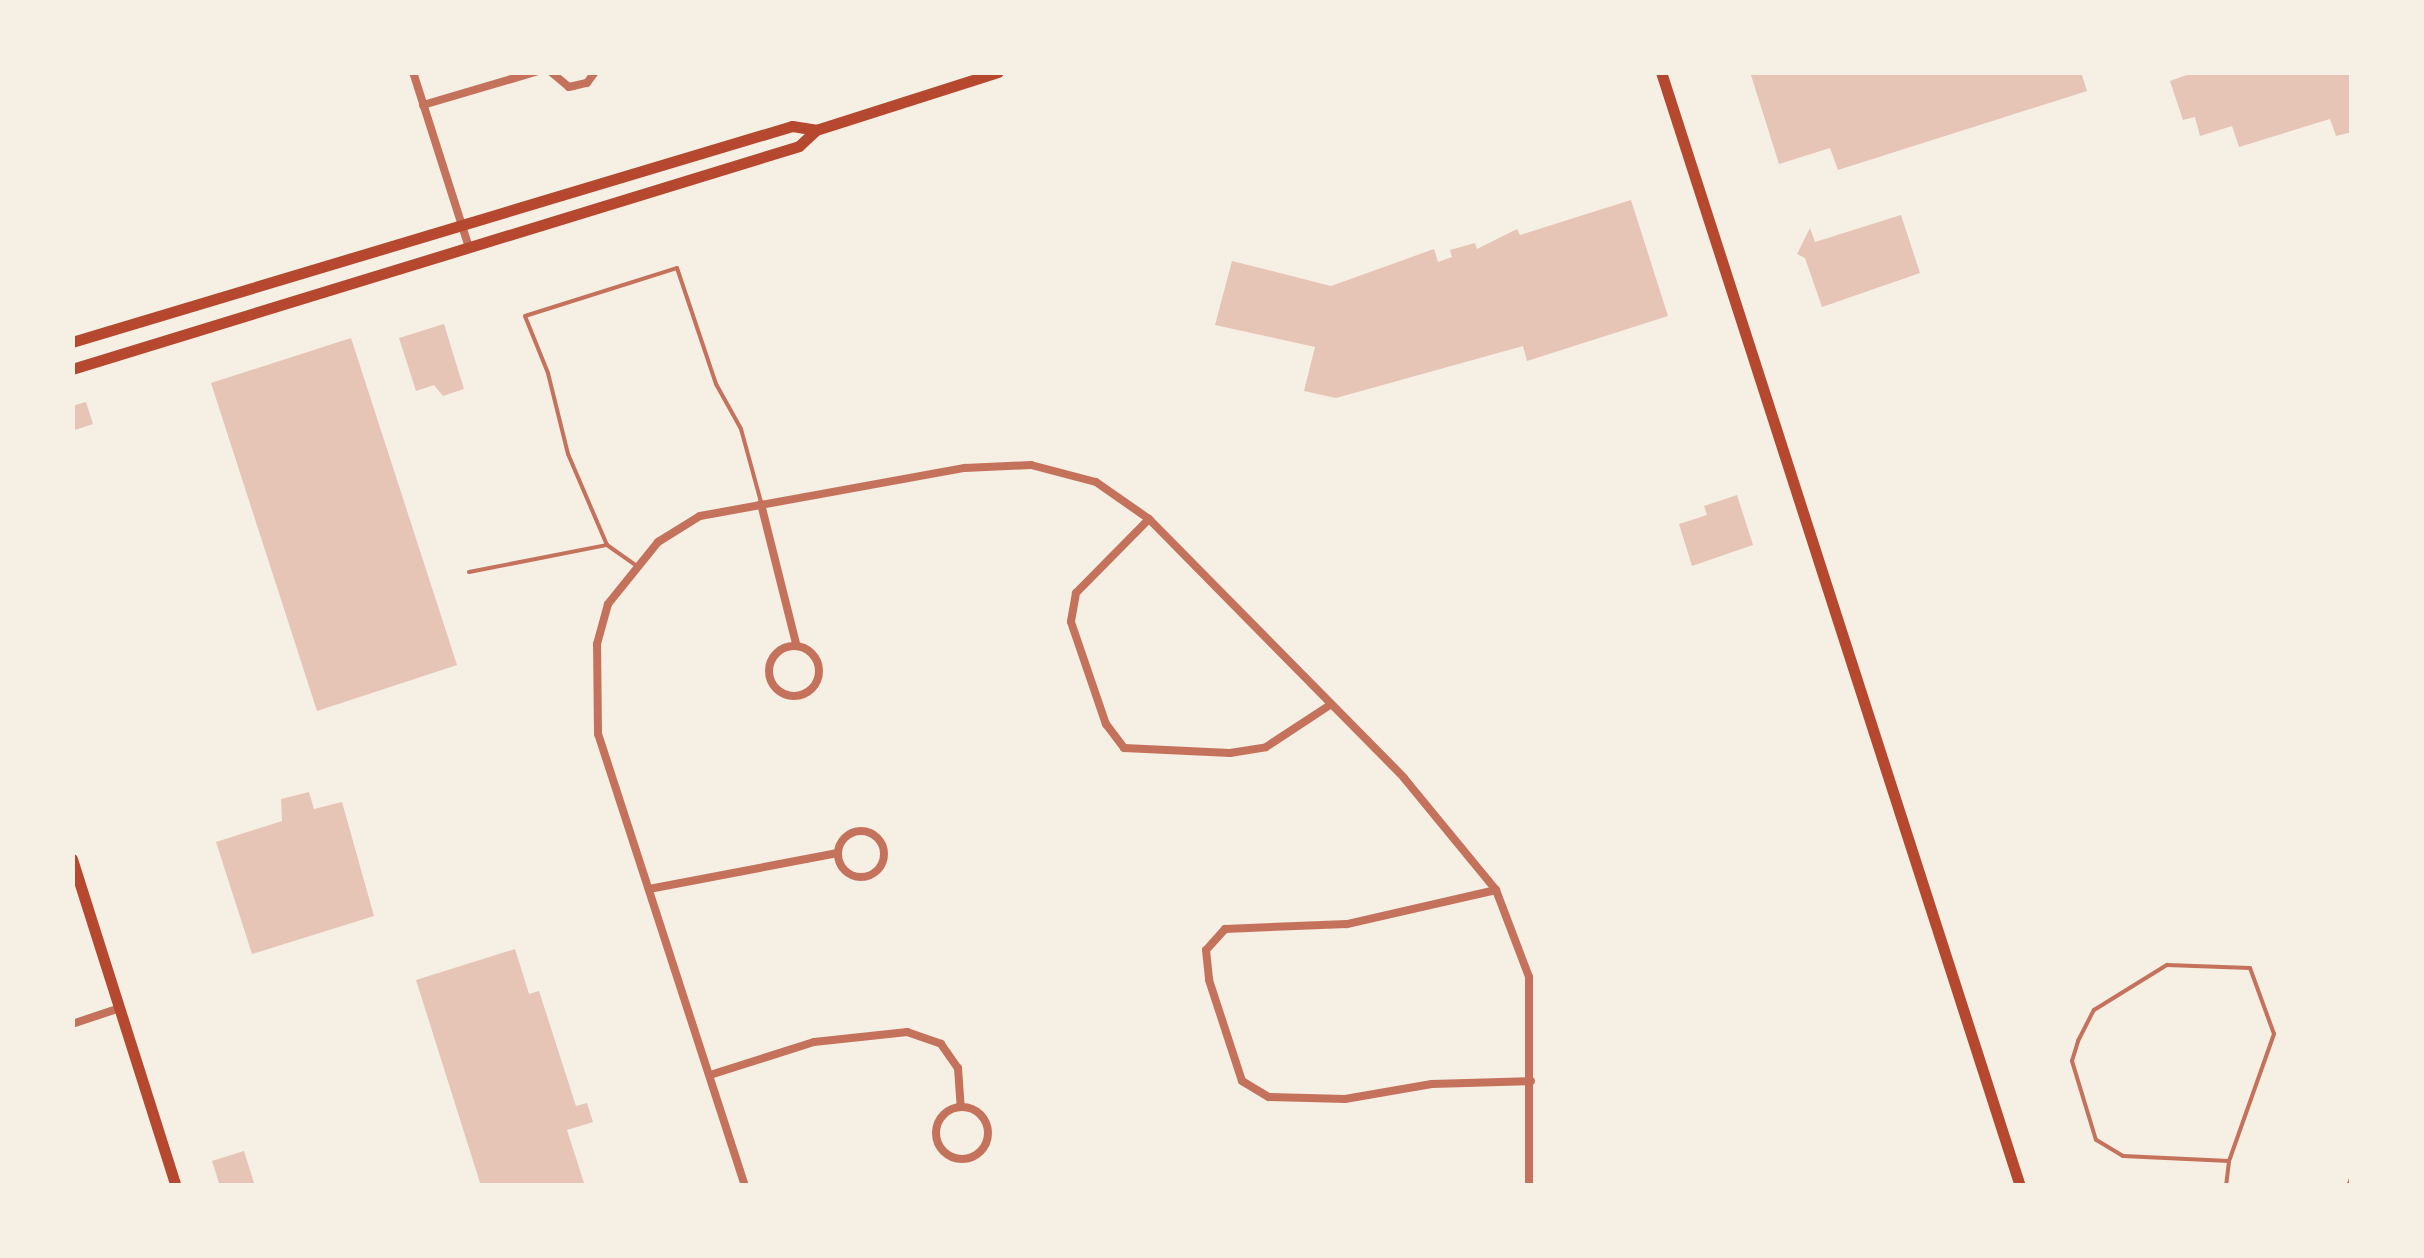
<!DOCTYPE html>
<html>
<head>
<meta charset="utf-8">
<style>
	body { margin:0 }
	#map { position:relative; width:2424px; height:1258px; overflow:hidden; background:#f6efe4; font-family:"Varela Round",sans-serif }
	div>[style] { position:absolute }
	.building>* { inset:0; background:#e6c5b7 }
	.service>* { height:4px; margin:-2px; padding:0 2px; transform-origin:2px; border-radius:2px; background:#c5725c }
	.minor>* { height:8px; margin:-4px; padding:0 4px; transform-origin:4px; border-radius:4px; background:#c5725c }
	.minor>.ring { margin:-4px; padding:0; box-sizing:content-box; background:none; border:8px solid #c5725c; border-radius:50% }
	.secondary>* { height:11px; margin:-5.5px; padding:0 5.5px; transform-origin:5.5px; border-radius:5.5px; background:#b5482f }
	span { translate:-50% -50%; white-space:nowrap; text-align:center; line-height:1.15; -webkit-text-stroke:10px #f6efe4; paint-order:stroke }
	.frame { position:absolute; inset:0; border:75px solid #f6efe4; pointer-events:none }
</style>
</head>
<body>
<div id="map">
	<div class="building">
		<div style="clip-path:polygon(1750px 72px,2081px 72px,2087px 91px,1838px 170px,1830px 148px,1779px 164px)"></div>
		<div style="clip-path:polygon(2195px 72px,2349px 72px,2352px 132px,2336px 136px,2330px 119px,2239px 147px,2232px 126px,2200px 136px,2195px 117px,2183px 120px,2170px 81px)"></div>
		<div style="clip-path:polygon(1631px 200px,1668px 316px,1527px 361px,1523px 346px,1336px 398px,1304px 391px,1315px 347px,1215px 325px,1232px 261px,1331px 286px,1434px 249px,1438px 262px,1452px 257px,1450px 250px,1475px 243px,1477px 249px,1517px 229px,1520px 235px)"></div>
		<div style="clip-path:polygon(1901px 215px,1920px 273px,1822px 307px,1805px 258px,1797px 254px,1810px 228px,1815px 242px)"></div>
		<div style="clip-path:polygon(444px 324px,464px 389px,443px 396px,434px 385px,416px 391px,399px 338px)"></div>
		<div style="clip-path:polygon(351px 338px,457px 665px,317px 711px,211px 383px)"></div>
		<div style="clip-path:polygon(86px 402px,93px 424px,72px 431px,72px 406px)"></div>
		<div style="clip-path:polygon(1737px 495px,1753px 545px,1692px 566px,1679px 524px,1707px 515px,1704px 506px)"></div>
		<div style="clip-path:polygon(309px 792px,314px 809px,342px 802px,374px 916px,252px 954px,216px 842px,282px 821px,281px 799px)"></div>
		<div style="clip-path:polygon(515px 949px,529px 994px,539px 991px,576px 1106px,587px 1103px,593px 1122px,567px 1130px,585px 1186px,481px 1186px,416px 980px)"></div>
		<div style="clip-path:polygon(244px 1151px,255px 1186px,220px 1186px,212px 1161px)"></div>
	</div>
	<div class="service">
		<div style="left:607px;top:545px;width:99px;rotate:-113.2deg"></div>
		<div style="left:568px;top:454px;width:83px;rotate:-103.9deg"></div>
		<div style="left:548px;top:373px;width:61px;rotate:-112deg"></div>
		<div style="left:525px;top:316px;width:159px;rotate:-17.5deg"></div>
		<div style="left:677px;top:268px;width:122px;rotate:71.4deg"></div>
		<div style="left:716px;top:384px;width:51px;rotate:60.9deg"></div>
		<div style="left:741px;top:429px;width:76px;rotate:74.7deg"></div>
		<div style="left:469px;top:572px;width:141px;rotate:-11.1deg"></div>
		<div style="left:607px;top:545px;width:35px;rotate:35deg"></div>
		<div style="left:2167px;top:965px;width:83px;rotate:2.1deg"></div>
		<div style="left:2250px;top:968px;width:70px;rotate:70deg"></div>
		<div style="left:2274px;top:1034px;width:135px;rotate:109.5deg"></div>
		<div style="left:2229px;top:1161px;width:106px;rotate:-177.3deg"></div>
		<div style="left:2123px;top:1156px;width:31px;rotate:-149deg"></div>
		<div style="left:2096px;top:1140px;width:83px;rotate:-106.9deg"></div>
		<div style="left:2072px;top:1061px;width:21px;rotate:-73deg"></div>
		<div style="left:2078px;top:1041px;width:35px;rotate:-63deg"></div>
		<div style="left:2094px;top:1010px;width:86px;rotate:-31.7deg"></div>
		<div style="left:2226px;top:1186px;width:25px;rotate:-83deg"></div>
		<div style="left:2348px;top:1186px;width:11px;rotate:-68deg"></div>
	</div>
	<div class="minor">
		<div style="left:413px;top:72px;width:185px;rotate:72.3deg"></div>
		<div style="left:551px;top:72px;width:23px;rotate:40deg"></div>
		<div style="left:569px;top:87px;width:18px;rotate:-13deg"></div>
		<div style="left:587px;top:83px;width:14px;rotate:-54deg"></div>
		<div style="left:423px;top:105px;width:117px;rotate:-16.4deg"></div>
		<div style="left:761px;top:504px;width:143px;rotate:75.9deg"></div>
		<div style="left:1149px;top:519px;width:104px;rotate:134.6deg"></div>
		<div style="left:1076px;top:593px;width:29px;rotate:100deg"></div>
		<div style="left:1071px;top:622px;width:108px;rotate:71.1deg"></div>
		<div style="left:1106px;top:724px;width:30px;rotate:53deg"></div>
		<div style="left:1124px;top:748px;width:106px;rotate:2.7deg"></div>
		<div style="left:1230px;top:753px;width:36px;rotate:-9deg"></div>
		<div style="left:1266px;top:747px;width:77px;rotate:-33.3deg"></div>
		<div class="ring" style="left:769px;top:646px;width:42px;height:42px"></div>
		<div class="ring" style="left:838px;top:831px;width:38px;height:38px"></div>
		<div style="left:649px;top:889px;width:192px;rotate:-10.8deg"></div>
		<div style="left:1496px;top:890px;width:153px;rotate:167.1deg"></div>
		<div style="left:1347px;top:924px;width:122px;rotate:177.7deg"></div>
		<div style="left:1225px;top:929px;width:28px;rotate:132deg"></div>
		<div style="left:1206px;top:950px;width:30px;rotate:84deg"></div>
		<div style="left:1209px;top:980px;width:106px;rotate:71.9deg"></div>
		<div style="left:1242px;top:1081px;width:31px;rotate:31deg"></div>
		<div style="left:1269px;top:1097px;width:76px;rotate:1.5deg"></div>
		<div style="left:1345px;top:1099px;width:88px;rotate:-9.8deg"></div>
		<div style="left:1432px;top:1084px;width:99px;rotate:-1.7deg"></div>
		<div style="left:72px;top:1024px;width:51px;rotate:-18.4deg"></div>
		<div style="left:710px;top:1075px;width:109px;rotate:-17.6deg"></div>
		<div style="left:814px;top:1042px;width:94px;rotate:-6.1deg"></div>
		<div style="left:907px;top:1032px;width:36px;rotate:19deg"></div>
		<div style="left:941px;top:1044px;width:29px;rotate:55deg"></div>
		<div style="left:958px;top:1068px;width:39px;rotate:86deg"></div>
		<div class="ring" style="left:936px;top:1107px;width:44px;height:44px"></div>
		<div style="left:745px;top:1186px;width:475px;rotate:-108deg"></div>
		<div style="left:598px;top:734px;width:90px;rotate:-90.6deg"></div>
		<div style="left:597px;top:644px;width:41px;rotate:-74.6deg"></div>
		<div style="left:608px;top:604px;width:80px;rotate:-51.1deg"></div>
		<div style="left:658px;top:542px;width:49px;rotate:-31.8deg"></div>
		<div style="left:700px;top:516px;width:269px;rotate:-10.3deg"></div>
		<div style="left:965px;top:468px;width:66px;rotate:-2.6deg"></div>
		<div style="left:1031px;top:465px;width:67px;rotate:14.7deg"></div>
		<div style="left:1096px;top:482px;width:65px;rotate:34.9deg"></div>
		<div style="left:1149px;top:519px;width:363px;rotate:45.4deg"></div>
		<div style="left:1404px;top:778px;width:145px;rotate:50.6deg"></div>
		<div style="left:1496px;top:890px;width:93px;rotate:69.2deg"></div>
		<div style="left:1529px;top:977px;width:209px;rotate:90deg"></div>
	</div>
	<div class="secondary">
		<div style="left:1661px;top:72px;width:1170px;rotate:72.14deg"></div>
		<div style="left:72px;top:342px;width:752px;rotate:-16.7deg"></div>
		<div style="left:792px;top:126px;width:24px;rotate:9deg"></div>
		<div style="left:72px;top:369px;width:760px;rotate:-17.05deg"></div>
		<div style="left:799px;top:146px;width:23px;rotate:-43deg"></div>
		<div style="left:816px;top:130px;width:191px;rotate:-17.7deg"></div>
		<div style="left:72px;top:859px;width:343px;rotate:72.4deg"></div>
	</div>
	<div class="frame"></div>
</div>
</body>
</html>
